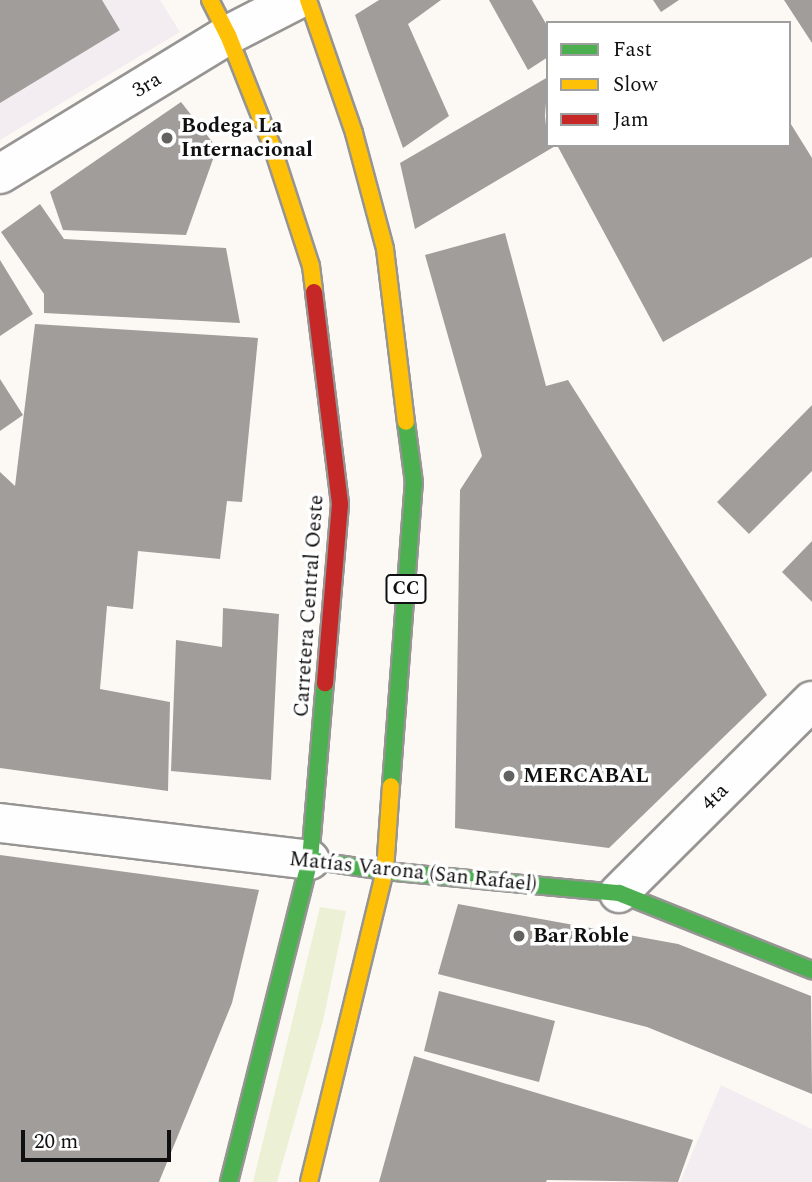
<!DOCTYPE html>
<html>
<head>
<meta charset="utf-8">
<style>
	body { margin:0 }
	#map { position:relative; width:812px; height:1182px; overflow:hidden; background:#fcf9f5; font-family:Spectral,serif }
	div>[style] { position:absolute }
	.industrial>* { inset:0; background:#f3edf1 }
	.green>* { inset:0; background:#ecf1d5 }
	.building>* { inset:0; background:#a09d9a }
	.roads { filter:drop-shadow(2px 0 #969593) drop-shadow(-2px 0 #969593) drop-shadow(0 2px #969593) drop-shadow(0 -2px #969593) }
	.street>* { height:38px; margin:-19px; padding:0 19px; transform-origin:19px; border-radius:19px; background:#fffefe }
	.fast>* { height:16px; margin:-8px; padding:0 8px; transform-origin:8px; border-radius:8px; background:#4caf50 }
	.slow>* { height:16px; margin:-8px; padding:0 8px; transform-origin:8px; border-radius:8px; background:#ffc107 }
	.jam>* { height:16px; margin:-8px; padding:0 8px; transform-origin:8px; border-radius:8px; background:#c62828 }
	.dots>* { width:19px; height:19px; translate:-50% -50%; box-sizing:border-box; border:4px solid #fff; border-radius:50% }
	span { translate:-50% -50%; white-space:nowrap; text-align:center; line-height:1.15; -webkit-text-stroke:7px #fff; paint-order:stroke }
	.shield-label span { padding:2px 5px; background:#fff; border:2px solid; border-radius:5px; -webkit-text-stroke-width:0 }
	.shield-label { font-size:19px; color:#101010; font-weight:700 }
	.street-label { font-size:21px; color:#101010 }
	.poi-label { font-size:21px; color:#101010; font-weight:700 }
	.left { translate:0 -50%; text-align:left }
	.legend { position:absolute; left:546px; top:21px; width:245px; height:126px; box-sizing:border-box; background:#fff; border:2px solid #9f9f9f; margin:0; padding:9px 12px; list-style:none; font-size:21px; color:#101010 }
	.legend li { display:flex; align-items:center; gap:14px; height:35px }
	.legend b { width:35px; border:2px solid #9f9f9f }
	.scale { position:absolute; left:21px; top:1130px; width:150px; height:32px; box-sizing:border-box; border:4px solid #101010; border-top:0; padding-left:9px; font-size:21px; line-height:24px; white-space:nowrap; color:#101010; -webkit-text-stroke:5px #fff; paint-order:stroke }
</style>
</head>
<body>
<div id="map">
	<div class="industrial">
		<div style="clip-path:polygon(0 0,160px 0,180px 32px,0 140px)"></div>
		<div style="clip-path:polygon(721px 1085px,812px 1129px,812px 1182px,680px 1182px)"></div>
	</div>
	<div class="green">
		<div style="clip-path:polygon(320px 907px,346px 911px,323px 1021px,277px 1182px,253px 1182px)"></div>
	</div>
	<div class="building">
		<div style="clip-path:polygon(0 0,102px 0,120px 30px,0 103px)"></div>
		<div style="clip-path:polygon(379px 0,441px 0,408px 24px,449px 116px,403px 148px,355px 15px)"></div>
		<div style="clip-path:polygon(489px 0,532px 0,548px 27px,548px 57px,528px 70px)"></div>
		<div style="clip-path:polygon(653px 0,679px 0,661px 12px)"></div>
		<div style="clip-path:polygon(784px 0,812px 0,812px 43px)"></div>
		<div style="clip-path:polygon(548px 77px,545px 116px,548px 145px,557px 145px,415px 229px,400px 163px)"></div>
		<div style="clip-path:polygon(181px 102px,217px 148px,186px 235px,63px 230px,50px 192px)"></div>
		<div style="clip-path:polygon(789px 121px,812px 158px,812px 257px,663px 342px,557px 145px,789px 145px)"></div>
		<div style="clip-path:polygon(40px 204px,64px 239px,226px 248px,240px 323px,44px 313px,44px 294px,1px 232px)"></div>
		<div style="clip-path:polygon(505px 233px,546px 386px,568px 380px,767px 695px,609px 848px,455px 828px,460px 490px,482px 456px,425px 255px)"></div>
		<div style="clip-path:polygon(0 260px,33px 314px,0 336px)"></div>
		<div style="clip-path:polygon(35px 324px,258px 338px,242px 502px,227px 501px,220px 559px,138px 551px,133px 609px,107px 606px,100px 689px,170px 702px,168px 791px,0 768px,0 472px,15px 486px)"></div>
		<div style="clip-path:polygon(0 379px,23px 415px,0 431px)"></div>
		<div style="clip-path:polygon(812px 405px,812px 471px,749px 534px,717px 502px)"></div>
		<div style="clip-path:polygon(812px 541px,812px 602px,782px 572px)"></div>
		<div style="clip-path:polygon(223px 608px,279px 614px,271px 780px,171px 771px,176px 640px,222px 647px)"></div>
		<div style="clip-path:polygon(0 855px,259px 890px,232px 1003px,159px 1182px,0 1182px)"></div>
		<div style="clip-path:polygon(458px 904px,678px 944px,811px 996px,812px 1094px,647px 1027px,438px 974px)"></div>
		<div style="clip-path:polygon(439px 991px,555px 1021px,539px 1082px,424px 1051px)"></div>
		<div style="clip-path:polygon(414px 1056px,693px 1140px,678px 1182px,547px 1180px,546px 1182px,379px 1182px)"></div>
	</div>
	<div class="roads">
		<div class="street">
			<div style="left:0;top:174px;width:267px;rotate:-31.4deg"></div>
			<div style="left:228px;top:35px;width:76px;rotate:-27.2deg"></div>
			<div style="left:0;top:823px;width:312px;rotate:6.8deg"></div>
			<div style="left:619px;top:893px;width:272px;rotate:-44.9deg"></div>
		</div>
		<div class="fast">
			<div style="left:391px;top:786px;width:304px;rotate:-85.7deg"></div>
			<div style="left:414px;top:483px;width:62px;rotate:-97.5deg"></div>
			<div style="left:310px;top:860px;width:76px;rotate:8.3deg"></div>
			<div style="left:385px;top:871px;width:235px;rotate:5.4deg"></div>
			<div style="left:619px;top:893px;width:208px;rotate:21.8deg"></div>
			<div style="left:229px;top:1182px;width:332px;rotate:-75.9deg"></div>
			<div style="left:310px;top:860px;width:178px;rotate:-85.2deg"></div>
		</div>
		<div class="slow">
			<div style="left:210px;top:0;width:39px;rotate:63deg"></div>
			<div style="left:228px;top:35px;width:119px;rotate:68.4deg"></div>
			<div style="left:272px;top:146px;width:126px;rotate:72deg"></div>
			<div style="left:311px;top:266px;width:26px;rotate:83deg"></div>
			<div style="left:308px;top:0;width:141px;rotate:70.9deg"></div>
			<div style="left:354px;top:133px;width:120px;rotate:75deg"></div>
			<div style="left:385px;top:249px;width:174px;rotate:83.1deg"></div>
			<div style="left:309px;top:1182px;width:320px;rotate:-76.3deg"></div>
			<div style="left:385px;top:871px;width:85px;rotate:-86deg"></div>
		</div>
		<div class="jam">
			<div style="left:314px;top:292px;width:214px;rotate:83deg"></div>
			<div style="left:340px;top:504px;width:180px;rotate:94.8deg"></div>
		</div>
	</div>
	<div class="dots">
		<div style="left:167px;top:138px;background:#636260"></div>
		<div style="left:509px;top:776px;background:#636260"></div>
		<div style="left:519px;top:936px;background:#636260"></div>
	</div>
	<div class="shield-label">
		<span style="left:406px;top:589px">CC</span>
	</div>
	<div class="street-label">
		<span style="left:147px;top:85px;rotate:-31deg">3ra</span>
		<span style="left:309px;top:606px;rotate:-86deg">Carretera Central Oeste</span>
		<span style="left:715px;top:797px;rotate:-45deg">4ta</span>
		<span style="left:413px;top:872px;rotate:6deg">Matías Varona (San Rafael)</span>
	</div>
	<div class="poi-label">
		<span class="left" style="left:181px;top:138px">Bodega La<br>Internacional</span>
		<span class="left" style="left:523px;top:776px">MERCABAL</span>
		<span class="left" style="left:533px;top:936px">Bar Roble</span>
	</div>
	<ul class="legend">
	<li><b style="height:9px;background:#4caf50"></b>Fast</li>
	<li><b style="height:9px;background:#ffc107"></b>Slow</li>
	<li><b style="height:9px;background:#c62828"></b>Jam</li>
	</ul>
	<div class="scale">20 m</div>
</div>
</body>
</html>
